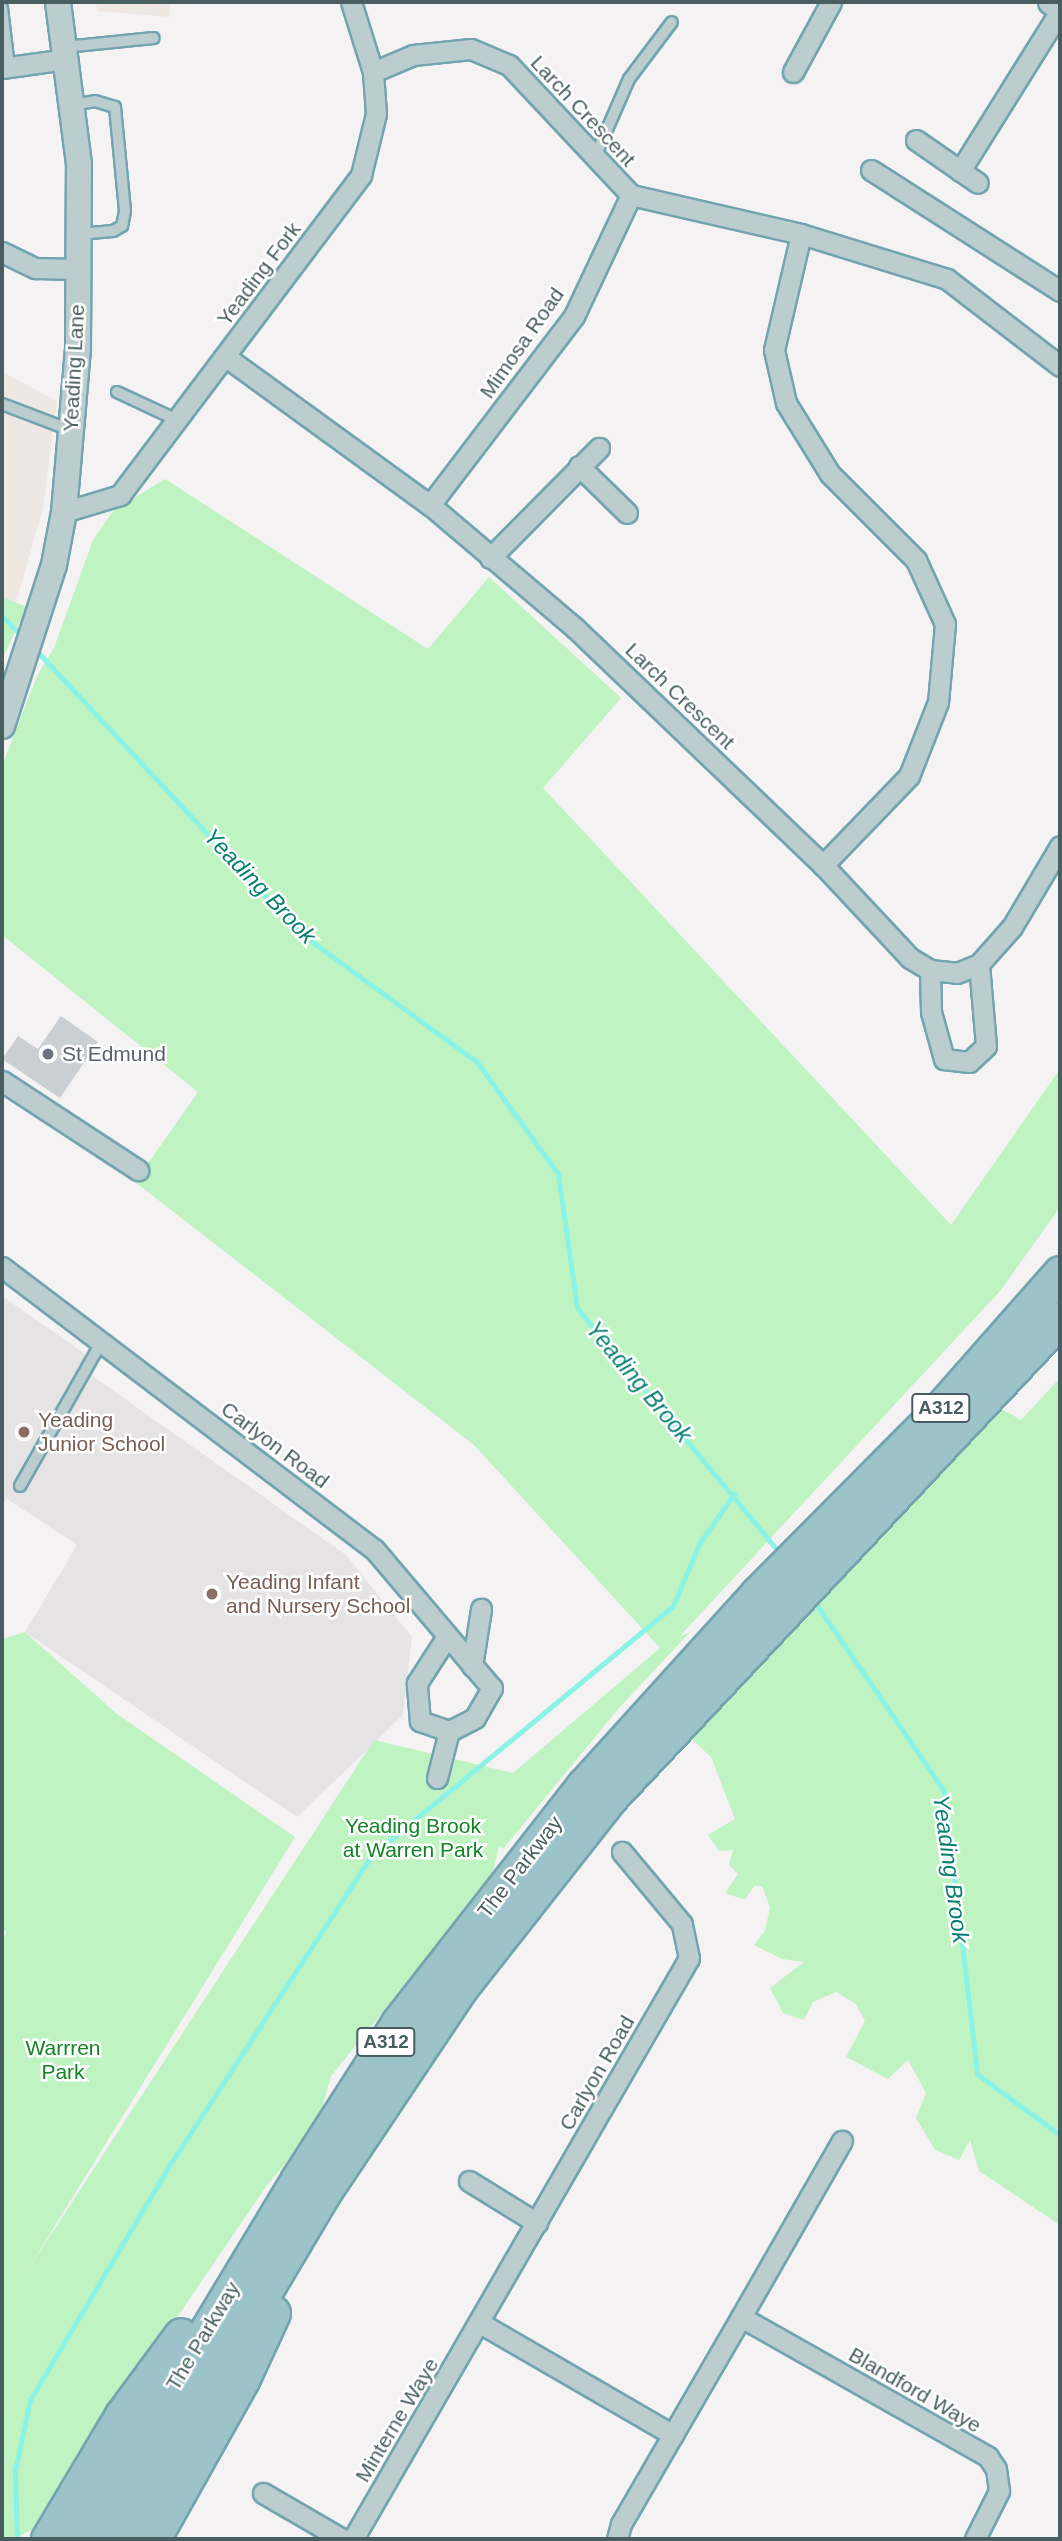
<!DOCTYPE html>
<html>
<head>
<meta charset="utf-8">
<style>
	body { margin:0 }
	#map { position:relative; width:1062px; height:2541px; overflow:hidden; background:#f4f2f3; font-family:Arial,sans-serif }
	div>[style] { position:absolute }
	.commercial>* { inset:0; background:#efe7e2 }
	.education>* { inset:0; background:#e6e3e5 }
	.green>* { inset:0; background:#bff3c2 }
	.stream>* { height:5px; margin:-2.5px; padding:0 2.5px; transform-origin:2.5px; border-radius:2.5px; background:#8af3e5 }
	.building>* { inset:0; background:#c9cfd2 }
	.roads { filter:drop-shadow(2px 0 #72a4af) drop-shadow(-2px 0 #72a4af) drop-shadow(0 2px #72a4af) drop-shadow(0 -2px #72a4af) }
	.service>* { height:10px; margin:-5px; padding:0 5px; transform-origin:5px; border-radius:5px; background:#bccdcf }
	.minor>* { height:19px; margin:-9.5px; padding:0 9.5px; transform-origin:9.5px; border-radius:9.5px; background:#bccdcf }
	.tertiary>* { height:24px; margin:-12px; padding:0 12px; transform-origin:12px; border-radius:12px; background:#bccdcf }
	.trunk>* { height:33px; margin:-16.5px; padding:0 16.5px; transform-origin:16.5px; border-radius:16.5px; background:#9cc3ca }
	.dots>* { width:19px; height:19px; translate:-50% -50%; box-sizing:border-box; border:4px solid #fff; border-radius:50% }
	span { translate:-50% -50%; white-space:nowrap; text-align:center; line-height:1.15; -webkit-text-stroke:5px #fff; paint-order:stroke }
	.shield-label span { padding:2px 5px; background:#fff; border:2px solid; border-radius:5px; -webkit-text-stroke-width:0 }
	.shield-label { font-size:19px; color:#485e61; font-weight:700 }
	.street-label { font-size:21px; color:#485e61 }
	.worship-label { font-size:21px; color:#5b616d }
	.left { translate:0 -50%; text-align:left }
	.education-label { font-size:21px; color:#785e54 }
	.park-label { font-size:21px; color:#118424 }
	.water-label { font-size:23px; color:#077f6f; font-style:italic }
	.frame { position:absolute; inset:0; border:4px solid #485e61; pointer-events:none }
</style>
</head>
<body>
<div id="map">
	<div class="commercial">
		<div style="clip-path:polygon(96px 2px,169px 2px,170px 17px,97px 11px)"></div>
		<div style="clip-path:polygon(2px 372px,57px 401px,43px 508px,16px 603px,2px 597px)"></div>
	</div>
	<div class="education">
		<div style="clip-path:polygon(2px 1296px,91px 1358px,84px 1370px,346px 1555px,412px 1637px,403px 1715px,297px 1817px,25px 1632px,77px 1545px,7px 1499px,2px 1506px)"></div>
	</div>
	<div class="green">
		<div style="clip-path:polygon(165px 479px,428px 649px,489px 577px,621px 698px,543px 788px,951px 1225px,1060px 1069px,1060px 1207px,1001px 1290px,679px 1637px,690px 1632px,619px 1708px,503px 1849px,499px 1845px,492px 1878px,331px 2076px,318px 2123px,265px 2188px,33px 2529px,14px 2539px,2px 2539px,2px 1943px,6px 1932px,2px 1928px,2px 1639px,25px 1632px,117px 1714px,295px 1837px,27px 2271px,374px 1740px,513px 1773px,660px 1648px,474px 1445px,135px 1182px,198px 1092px,2px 935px,2px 766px,37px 676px,54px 648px,93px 540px,113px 511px)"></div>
		<div style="clip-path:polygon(2px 597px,27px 607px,2px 660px)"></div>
		<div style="clip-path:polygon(1060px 1378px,1060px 2225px,979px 2171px,970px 2140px,959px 2160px,935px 2150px,916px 2118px,926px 2093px,908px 2060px,888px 2079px,846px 2057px,865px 2021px,856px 2004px,836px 1992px,813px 2002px,804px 2020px,783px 2013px,770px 1988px,804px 1962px,782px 1959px,754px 1945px,765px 1931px,770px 1907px,762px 1886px,754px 1886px,745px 1900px,725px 1893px,738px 1874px,729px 1865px,733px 1850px,719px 1851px,708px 1835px,735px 1819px,711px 1757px,680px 1728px,998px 1407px,1021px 1420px)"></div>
	</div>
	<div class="stream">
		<div style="left:2px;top:616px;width:28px;rotate:45deg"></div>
		<div style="left:34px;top:648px;width:390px;rotate:47deg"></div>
		<div style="left:300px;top:933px;width:219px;rotate:36.1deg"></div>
		<div style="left:477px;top:1062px;width:138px;rotate:54.1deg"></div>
		<div style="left:558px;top:1174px;width:135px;rotate:81.9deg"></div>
		<div style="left:577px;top:1308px;width:318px;rotate:50.4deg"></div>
		<div style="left:812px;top:1598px;width:234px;rotate:55.6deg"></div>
		<div style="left:944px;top:1791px;width:285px;rotate:83.3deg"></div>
		<div style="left:977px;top:2074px;width:103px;rotate:36.3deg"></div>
		<div style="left:17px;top:2539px;width:68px;rotate:-91.7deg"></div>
		<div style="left:15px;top:2471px;width:73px;rotate:-78.1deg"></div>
		<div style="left:30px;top:2400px;width:272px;rotate:-59.3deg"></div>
		<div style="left:169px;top:2166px;width:371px;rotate:-56.9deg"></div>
		<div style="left:372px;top:1855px;width:391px;rotate:-39.6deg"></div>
		<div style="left:673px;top:1606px;width:67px;rotate:-67.2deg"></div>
		<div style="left:699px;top:1544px;width:61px;rotate:-55deg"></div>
	</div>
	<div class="building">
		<div style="clip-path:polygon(61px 1016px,98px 1042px,60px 1098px,2px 1059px,18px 1036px,38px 1049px)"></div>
	</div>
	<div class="roads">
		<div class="service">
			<div style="left:2px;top:8px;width:59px;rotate:83.2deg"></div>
			<div style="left:65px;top:47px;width:89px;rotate:-5.8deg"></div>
			<div style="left:73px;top:105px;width:22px;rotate:-10deg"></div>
			<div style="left:95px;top:101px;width:21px;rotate:17deg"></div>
			<div style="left:115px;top:107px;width:104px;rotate:84.5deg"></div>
			<div style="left:125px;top:211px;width:15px;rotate:101deg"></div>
			<div style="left:122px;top:226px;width:10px;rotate:151deg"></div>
			<div style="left:113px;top:231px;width:34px;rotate:175deg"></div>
			<div style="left:595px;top:157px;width:85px;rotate:-66.4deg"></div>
			<div style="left:629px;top:79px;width:71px;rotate:-53deg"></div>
			<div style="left:117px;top:392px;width:66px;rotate:25deg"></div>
			<div style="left:2px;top:404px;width:73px;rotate:20.9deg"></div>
			<div style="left:20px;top:1486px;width:167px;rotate:-60.5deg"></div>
		</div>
		<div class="minor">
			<div style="left:2px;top:68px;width:66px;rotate:-7.9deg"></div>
			<div style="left:373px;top:72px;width:43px;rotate:-23deg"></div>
			<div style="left:413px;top:55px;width:58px;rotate:-5.9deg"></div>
			<div style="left:471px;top:49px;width:41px;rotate:22.8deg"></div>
			<div style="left:509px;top:65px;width:178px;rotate:46.8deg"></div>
			<div style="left:631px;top:195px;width:174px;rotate:12.9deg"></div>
			<div style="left:801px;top:234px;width:153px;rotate:17.1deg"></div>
			<div style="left:947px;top:279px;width:143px;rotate:37.6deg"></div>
			<div style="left:793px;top:72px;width:80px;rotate:-61.5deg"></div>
			<div style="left:916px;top:140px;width:75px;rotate:34.7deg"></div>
			<div style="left:871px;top:170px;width:224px;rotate:32.6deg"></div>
			<div style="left:960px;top:171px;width:189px;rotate:-58deg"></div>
			<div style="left:801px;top:234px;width:119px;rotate:103.1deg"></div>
			<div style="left:774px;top:350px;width:54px;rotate:77.2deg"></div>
			<div style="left:786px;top:403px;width:84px;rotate:58.2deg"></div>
			<div style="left:830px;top:474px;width:122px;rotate:45deg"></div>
			<div style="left:916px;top:560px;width:70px;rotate:65.6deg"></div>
			<div style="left:945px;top:624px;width:78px;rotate:95.1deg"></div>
			<div style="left:938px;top:702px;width:79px;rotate:111.4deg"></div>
			<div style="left:909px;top:776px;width:124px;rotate:134deg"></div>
			<div style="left:2px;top:252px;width:37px;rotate:26deg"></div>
			<div style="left:35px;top:268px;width:43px;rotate:1.3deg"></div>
			<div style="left:226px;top:357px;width:252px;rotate:36deg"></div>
			<div style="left:430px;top:505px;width:190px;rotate:40.3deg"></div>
			<div style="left:575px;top:628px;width:343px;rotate:43.7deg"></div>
			<div style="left:823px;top:865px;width:127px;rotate:46.9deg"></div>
			<div style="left:910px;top:958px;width:23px;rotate:31deg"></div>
			<div style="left:930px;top:970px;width:27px;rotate:6deg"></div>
			<div style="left:957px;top:973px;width:24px;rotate:-22deg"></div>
			<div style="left:979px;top:964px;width:50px;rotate:-48.3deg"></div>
			<div style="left:1012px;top:927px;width:94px;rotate:-59.3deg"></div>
			<div style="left:579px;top:466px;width:67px;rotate:44.4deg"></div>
			<div style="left:430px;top:505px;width:238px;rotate:-52.7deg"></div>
			<div style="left:574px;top:316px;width:134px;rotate:-64.8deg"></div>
			<div style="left:64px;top:512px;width:59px;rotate:-16.9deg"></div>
			<div style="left:120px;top:495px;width:401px;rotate:-53deg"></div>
			<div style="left:361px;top:175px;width:63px;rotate:-76.2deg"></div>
			<div style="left:376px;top:114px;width:42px;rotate:-94.1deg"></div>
			<div style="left:373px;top:72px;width:73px;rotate:-107.4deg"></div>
			<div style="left:490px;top:558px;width:155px;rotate:-45.3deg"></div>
			<div style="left:930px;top:970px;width:42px;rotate:88.6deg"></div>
			<div style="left:931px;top:1012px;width:49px;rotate:74.5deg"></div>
			<div style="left:944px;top:1059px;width:25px;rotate:7deg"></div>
			<div style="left:969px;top:1062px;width:23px;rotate:-43deg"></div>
			<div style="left:986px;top:1046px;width:82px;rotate:-94.9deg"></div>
			<div style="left:2px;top:1081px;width:163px;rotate:33.2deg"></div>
			<div style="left:2px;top:1267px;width:467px;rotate:37.2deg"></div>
			<div style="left:374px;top:1549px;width:182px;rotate:49.7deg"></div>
			<div style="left:492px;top:1688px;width:34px;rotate:120deg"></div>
			<div style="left:475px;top:1718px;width:29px;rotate:153deg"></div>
			<div style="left:449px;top:1731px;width:31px;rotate:-161deg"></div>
			<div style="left:420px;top:1721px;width:38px;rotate:-95deg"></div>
			<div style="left:417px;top:1683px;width:54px;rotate:-57.2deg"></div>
			<div style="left:472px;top:1666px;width:58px;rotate:-81deg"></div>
			<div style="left:437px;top:1778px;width:49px;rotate:-75.7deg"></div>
			<div style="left:469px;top:2181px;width:80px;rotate:31.7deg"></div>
			<div style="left:741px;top:2317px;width:203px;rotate:-60.2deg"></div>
			<div style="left:480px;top:2323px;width:223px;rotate:30.1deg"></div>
			<div style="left:263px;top:2493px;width:91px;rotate:30.2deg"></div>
			<div style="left:353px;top:2539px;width:671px;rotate:-59.96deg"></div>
			<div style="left:689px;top:1958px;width:35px;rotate:-102deg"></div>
			<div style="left:682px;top:1924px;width:94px;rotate:-129.8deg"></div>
			<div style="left:617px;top:2539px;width:16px;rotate:-75deg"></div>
			<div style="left:621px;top:2524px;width:239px;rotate:-59.9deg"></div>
			<div style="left:741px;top:2317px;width:284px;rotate:29.5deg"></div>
			<div style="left:988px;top:2457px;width:14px;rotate:56deg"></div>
			<div style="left:996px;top:2469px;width:22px;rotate:82deg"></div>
			<div style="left:999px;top:2491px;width:54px;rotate:116.6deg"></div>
		</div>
		<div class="tertiary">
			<div style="left:1051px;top:2px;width:11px;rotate:34deg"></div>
			<div style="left:2px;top:726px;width:169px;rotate:-72.1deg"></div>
			<div style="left:54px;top:565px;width:54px;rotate:-79.3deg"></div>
			<div style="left:64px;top:512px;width:165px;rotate:-85.1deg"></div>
			<div style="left:78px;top:348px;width:184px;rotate:-89.7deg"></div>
			<div style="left:79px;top:164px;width:163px;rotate:-97.4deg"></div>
		</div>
		<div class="trunk">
			<div style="left:48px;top:2539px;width:144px;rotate:-59.2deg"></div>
			<div style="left:122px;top:2415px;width:99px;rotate:-53.6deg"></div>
			<div style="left:81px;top:2539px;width:420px;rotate:-58.9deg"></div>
			<div style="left:298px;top:2179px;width:185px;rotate:-57.3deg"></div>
			<div style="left:398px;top:2023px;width:302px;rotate:-52deg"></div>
			<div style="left:584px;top:1785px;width:259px;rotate:-47.8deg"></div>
			<div style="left:758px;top:1593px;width:248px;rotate:-45.2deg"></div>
			<div style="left:933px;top:1417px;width:192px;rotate:-48.6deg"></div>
			<div style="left:118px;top:2539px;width:400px;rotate:-59.3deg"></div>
			<div style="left:322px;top:2195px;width:252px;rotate:-56.2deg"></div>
			<div style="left:462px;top:1986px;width:238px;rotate:-51.8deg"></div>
			<div style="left:609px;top:1799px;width:659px;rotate:-46.78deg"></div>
			<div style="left:153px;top:2539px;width:182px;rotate:-60.8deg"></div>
			<div style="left:242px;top:2380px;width:74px;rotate:-65.2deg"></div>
		</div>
	</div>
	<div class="dots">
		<div style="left:48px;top:1054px;background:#6b7280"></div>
		<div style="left:24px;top:1432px;background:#8d6e63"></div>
		<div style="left:212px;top:1594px;background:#8d6e63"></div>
	</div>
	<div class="shield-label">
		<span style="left:941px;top:1408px">A312</span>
		<span style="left:386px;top:2042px">A312</span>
	</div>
	<div class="street-label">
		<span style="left:583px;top:111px;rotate:47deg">Larch Crescent</span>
		<span style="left:259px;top:274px;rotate:-53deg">Yeading Fork</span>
		<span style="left:522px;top:343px;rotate:-55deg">Mimosa Road</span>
		<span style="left:74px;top:368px;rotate:-87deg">Yeading Lane</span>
		<span style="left:680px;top:696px;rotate:44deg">Larch Crescent</span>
		<span style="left:275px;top:1445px;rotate:37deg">Carlyon Road</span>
		<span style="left:520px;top:1867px;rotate:-52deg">The Parkway</span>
		<span style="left:597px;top:2073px;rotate:-60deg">Carlyon Road</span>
		<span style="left:203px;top:2336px;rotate:-59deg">The Parkway</span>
		<span style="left:915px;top:2390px;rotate:30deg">Blandford Waye</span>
		<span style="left:397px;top:2420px;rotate:-59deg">Minterne Waye</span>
	</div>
	<div class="worship-label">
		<span class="left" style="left:62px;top:1054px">St Edmund</span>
	</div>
	<div class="education-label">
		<span class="left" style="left:38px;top:1432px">Yeading<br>Junior School</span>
		<span class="left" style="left:226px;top:1594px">Yeading Infant<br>and Nursery School</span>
	</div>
	<div class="park-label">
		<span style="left:413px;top:1838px">Yeading Brook<br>at Warren Park</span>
		<span style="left:63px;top:2060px">Warrren<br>Park</span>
	</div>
	<div class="water-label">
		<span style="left:260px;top:886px;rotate:46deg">Yeading Brook</span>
		<span style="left:639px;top:1382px;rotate:50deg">Yeading Brook</span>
		<span style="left:951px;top:1869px;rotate:82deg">Yeading Brook</span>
	</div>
	<div class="frame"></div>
</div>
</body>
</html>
